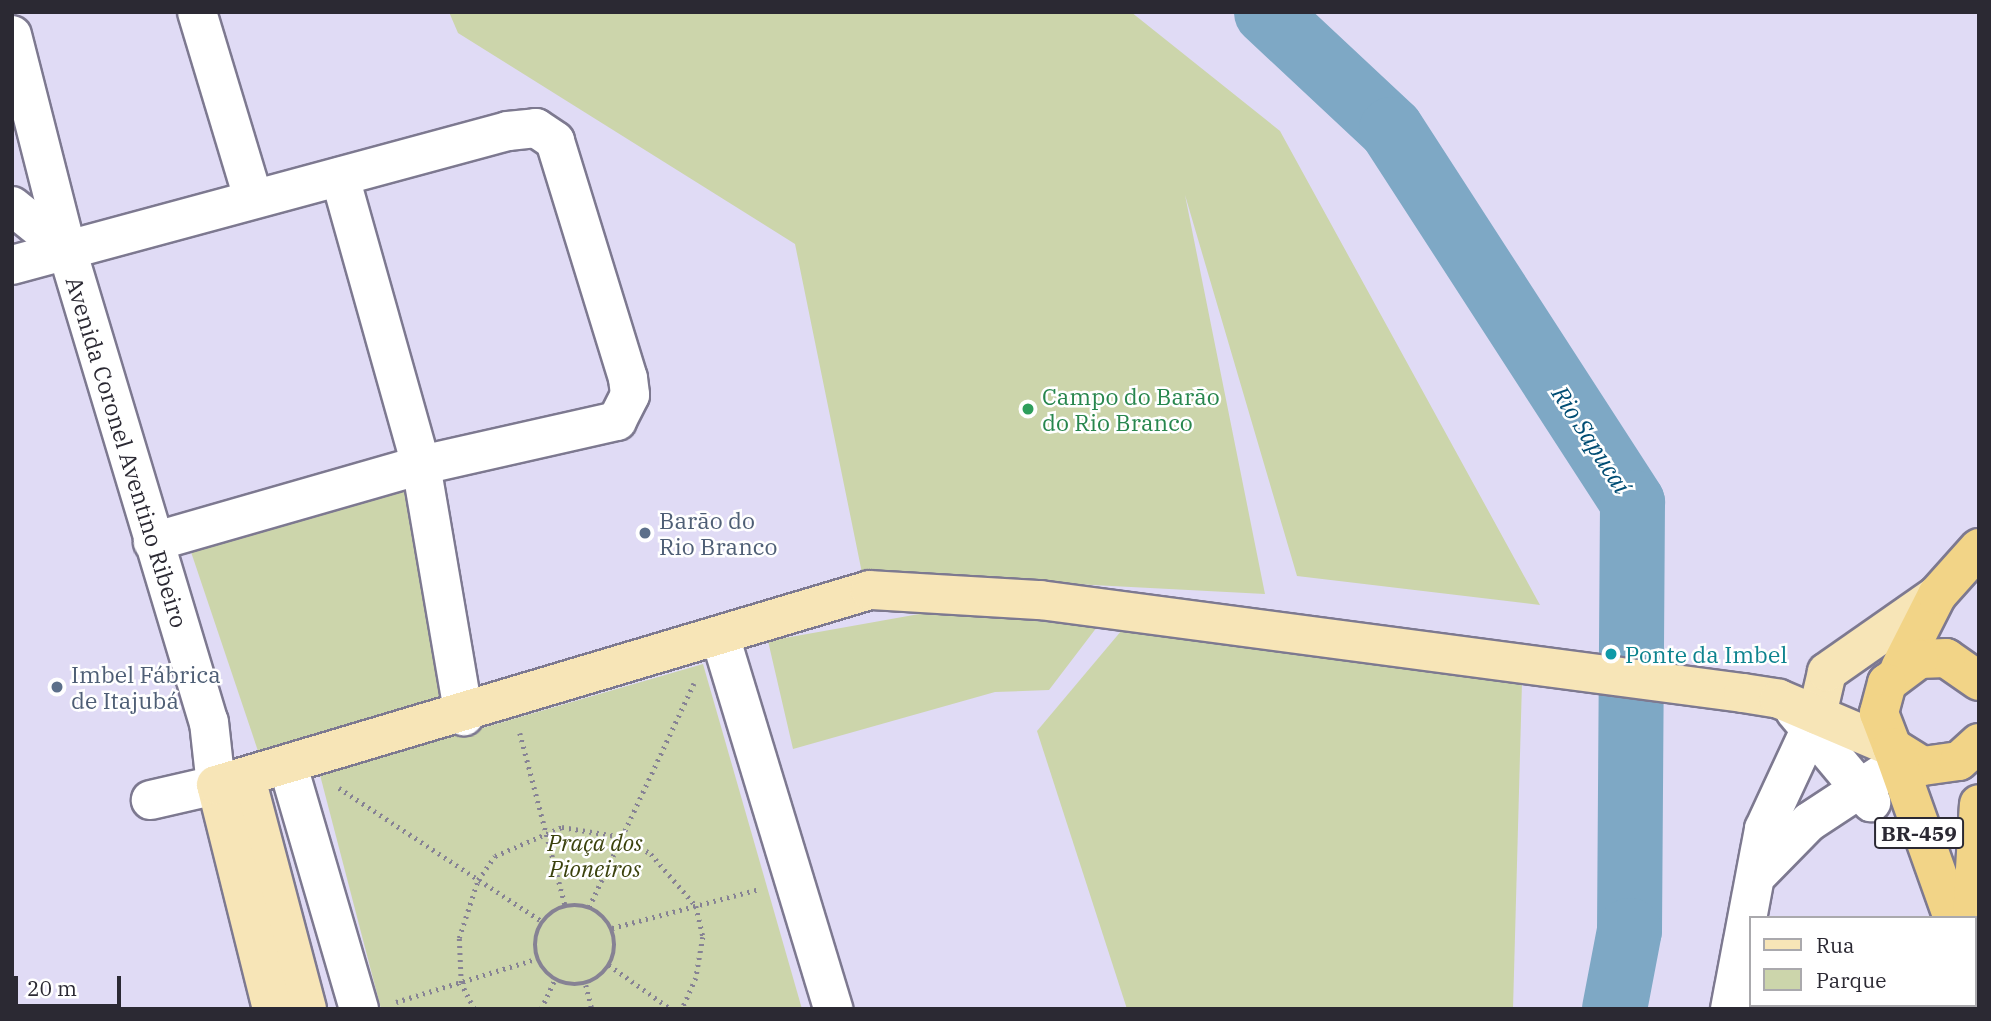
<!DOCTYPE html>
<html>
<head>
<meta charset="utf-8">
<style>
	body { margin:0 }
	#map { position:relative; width:1991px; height:1021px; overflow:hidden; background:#e0dbf5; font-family:"IBM Plex Serif",serif }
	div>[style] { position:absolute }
	.green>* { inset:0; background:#ccd5ab }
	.river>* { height:65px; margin:-32.5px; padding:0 32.5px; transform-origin:32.5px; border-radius:32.5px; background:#7ea8c5 }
	.path>* { height:4.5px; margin-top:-2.25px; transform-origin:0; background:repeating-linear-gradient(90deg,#868294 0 2px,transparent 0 7px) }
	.path>.ring { margin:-2.25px; padding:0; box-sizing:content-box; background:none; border:4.5px solid #868294; border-radius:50% }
	.roads { filter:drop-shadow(2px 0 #7d7990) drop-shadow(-2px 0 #7d7990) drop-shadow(0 2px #7d7990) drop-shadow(0 -2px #7d7990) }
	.minor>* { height:38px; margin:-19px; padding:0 19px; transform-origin:19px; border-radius:19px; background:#fff }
	.major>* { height:38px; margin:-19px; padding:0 19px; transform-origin:19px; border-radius:19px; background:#f7e5b7 }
	.highway>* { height:38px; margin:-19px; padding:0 19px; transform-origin:19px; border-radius:19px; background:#f2d487 }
	.dots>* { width:19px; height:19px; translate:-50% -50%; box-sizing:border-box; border:4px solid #fff; border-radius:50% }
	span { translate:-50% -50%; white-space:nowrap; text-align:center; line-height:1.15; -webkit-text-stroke:5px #fff; paint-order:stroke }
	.shield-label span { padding:2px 5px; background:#fff; border:2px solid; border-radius:5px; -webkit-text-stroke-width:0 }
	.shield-label { font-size:21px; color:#2b2933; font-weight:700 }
	.leisure-label { font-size:23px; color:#27864d }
	.left { translate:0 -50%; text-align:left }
	.street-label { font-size:23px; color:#2b2933 }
	.service-label { font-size:23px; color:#4e5e75 }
	.culture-label { font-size:23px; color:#0d838f }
	.park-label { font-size:23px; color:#3b420d; font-style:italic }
	.water-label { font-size:24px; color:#004d74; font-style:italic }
	.frame { position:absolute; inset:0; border:14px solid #2b2933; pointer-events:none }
	.legend { position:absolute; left:1749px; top:916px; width:228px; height:91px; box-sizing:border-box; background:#fff; border:2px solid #aaa9ad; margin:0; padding:9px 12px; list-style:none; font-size:21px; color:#2b2933 }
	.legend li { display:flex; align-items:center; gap:14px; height:35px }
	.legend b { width:35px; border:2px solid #aaa9ad }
	.scale { position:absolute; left:14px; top:976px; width:107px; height:32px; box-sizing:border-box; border:4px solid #2b2933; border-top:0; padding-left:9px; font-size:21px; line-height:24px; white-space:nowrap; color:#2b2933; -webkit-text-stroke:5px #fff; paint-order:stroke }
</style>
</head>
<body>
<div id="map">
	<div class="green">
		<div style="clip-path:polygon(449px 12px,1131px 12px,1280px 131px,1540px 605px,1297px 576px,1185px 195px,1265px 594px,862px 573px,795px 244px,458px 33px)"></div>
		<div style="clip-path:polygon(424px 480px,449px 708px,259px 754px,189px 546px)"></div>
		<div style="clip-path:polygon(936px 611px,1097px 627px,1049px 690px,995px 692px,793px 749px,768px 641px)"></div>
		<div style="clip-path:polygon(1127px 624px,1522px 682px,1513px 1009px,1127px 1009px,1037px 731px)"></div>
		<div style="clip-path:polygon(703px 664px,802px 1009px,381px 1009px,320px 775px)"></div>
	</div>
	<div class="river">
		<div style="left:1266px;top:12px;width:171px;rotate:43.1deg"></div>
		<div style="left:1391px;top:129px;width:444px;rotate:57.1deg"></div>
		<div style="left:1632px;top:502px;width:428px;rotate:90.4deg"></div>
		<div style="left:1629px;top:930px;width:80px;rotate:100.8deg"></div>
	</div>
	<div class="path">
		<div style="left:520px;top:733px;width:178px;rotate:75.3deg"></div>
		<div style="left:339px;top:788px;width:244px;rotate:33.3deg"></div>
		<div class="ring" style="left:535px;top:905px;width:75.5px;height:75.5px"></div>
		<div style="left:589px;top:907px;width:247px;rotate:-64.9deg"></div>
		<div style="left:612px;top:928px;width:153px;rotate:-14.8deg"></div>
		<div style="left:609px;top:965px;width:76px;rotate:35.4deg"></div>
		<div style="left:586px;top:985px;width:25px;rotate:76deg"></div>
		<div style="left:396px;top:1002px;width:150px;rotate:-17.1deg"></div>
		<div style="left:474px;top:1009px;width:29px;rotate:-117deg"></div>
		<div style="left:461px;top:983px;width:45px;rotate:-92.5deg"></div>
		<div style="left:459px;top:938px;width:61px;rotate:-71.9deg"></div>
		<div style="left:478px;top:880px;width:29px;rotate:-55deg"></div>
		<div style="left:495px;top:856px;width:73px;rotate:-23.4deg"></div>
		<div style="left:562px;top:827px;width:61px;rotate:9.5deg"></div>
		<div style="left:622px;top:837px;width:34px;rotate:30deg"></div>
		<div style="left:651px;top:854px;width:69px;rotate:49.1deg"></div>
		<div style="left:696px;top:906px;width:32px;rotate:77deg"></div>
		<div style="left:703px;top:937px;width:42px;rotate:99.7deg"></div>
		<div style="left:696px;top:978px;width:34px;rotate:114deg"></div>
		<div style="left:541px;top:1009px;width:33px;rotate:-65deg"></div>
	</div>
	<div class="roads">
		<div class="minor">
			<div style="left:197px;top:12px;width:194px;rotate:73.2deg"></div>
			<div style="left:12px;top:35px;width:222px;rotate:75.7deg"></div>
			<div style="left:340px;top:177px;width:299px;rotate:74.3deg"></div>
			<div style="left:421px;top:465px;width:255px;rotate:80.3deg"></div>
			<div style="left:12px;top:206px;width:70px;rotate:38.7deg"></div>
			<div style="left:67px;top:250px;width:493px;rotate:73.3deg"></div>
			<div style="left:209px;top:722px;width:63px;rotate:83.7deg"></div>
			<div style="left:216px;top:785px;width:67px;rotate:167deg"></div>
			<div style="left:12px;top:265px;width:514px;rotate:-15.12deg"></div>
			<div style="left:508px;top:131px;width:28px;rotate:-6deg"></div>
			<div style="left:536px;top:128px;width:23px;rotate:34deg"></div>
			<div style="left:555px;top:141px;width:248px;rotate:72.9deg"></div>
			<div style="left:628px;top:378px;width:17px;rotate:83deg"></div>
			<div style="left:630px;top:395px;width:29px;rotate:117deg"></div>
			<div style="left:617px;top:421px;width:201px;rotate:167.3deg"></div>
			<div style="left:421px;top:465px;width:279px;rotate:164deg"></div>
			<div style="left:720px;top:636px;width:390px;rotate:73.1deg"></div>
			<div style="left:1795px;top:711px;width:119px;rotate:50.1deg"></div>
			<div style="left:288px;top:766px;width:253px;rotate:73.7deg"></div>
			<div style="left:1760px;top:872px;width:70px;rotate:-45.6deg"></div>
			<div style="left:1809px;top:822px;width:115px;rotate:-33.3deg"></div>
			<div style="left:1730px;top:1009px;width:183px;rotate:-79.3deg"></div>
			<div style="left:1764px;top:829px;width:126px;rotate:-65.1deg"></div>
		</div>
		<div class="major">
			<div style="left:1817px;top:715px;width:44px;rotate:-76.9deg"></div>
			<div style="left:1827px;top:672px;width:134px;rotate:-35deg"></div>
			<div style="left:246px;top:778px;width:239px;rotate:75.2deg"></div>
			<div style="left:272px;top:1009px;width:231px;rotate:-104deg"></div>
			<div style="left:216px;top:785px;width:682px;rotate:-16.6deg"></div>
			<div style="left:870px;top:590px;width:170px;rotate:3.4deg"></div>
			<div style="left:1040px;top:600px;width:709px;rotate:7.54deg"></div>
			<div style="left:1743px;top:693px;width:36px;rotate:9deg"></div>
			<div style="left:1779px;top:699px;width:123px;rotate:23deg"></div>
		</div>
		<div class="highway">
			<div style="left:1900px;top:668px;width:82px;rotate:-63.1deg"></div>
			<div style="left:1937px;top:595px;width:63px;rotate:-48.2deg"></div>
			<div style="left:1979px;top:681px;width:40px;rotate:-145.1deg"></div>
			<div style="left:1946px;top:658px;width:27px;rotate:178deg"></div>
			<div style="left:1919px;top:659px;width:40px;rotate:143deg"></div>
			<div style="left:1887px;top:683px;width:31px;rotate:105deg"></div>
			<div style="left:1879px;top:713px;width:36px;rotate:69deg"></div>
			<div style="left:1892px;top:747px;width:36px;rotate:32deg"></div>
			<div style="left:1923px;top:766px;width:36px;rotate:-8deg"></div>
			<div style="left:1959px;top:761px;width:27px;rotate:-42deg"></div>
			<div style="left:1892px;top:747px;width:182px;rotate:70.4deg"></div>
			<div style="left:1972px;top:918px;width:114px;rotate:-86.5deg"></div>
			<div style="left:1975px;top:988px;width:12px;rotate:70deg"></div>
		</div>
	</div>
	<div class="dots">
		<div style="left:1028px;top:409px;background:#2e9e5b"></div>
		<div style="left:645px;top:533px;background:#5c6f8a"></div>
		<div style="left:1611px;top:654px;background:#0f9aa8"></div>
		<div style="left:57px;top:687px;background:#5c6f8a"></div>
	</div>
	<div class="shield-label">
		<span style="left:1919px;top:833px">BR-459</span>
	</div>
	<div class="leisure-label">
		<span class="left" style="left:1042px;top:409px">Campo do Barão<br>do Rio Branco</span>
	</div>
	<div class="street-label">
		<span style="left:127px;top:452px;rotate:73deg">Avenida Coronel Aventino Ribeiro</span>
	</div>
	<div class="service-label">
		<span class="left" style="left:659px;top:533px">Barão do<br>Rio Branco</span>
		<span class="left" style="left:71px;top:687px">Imbel Fábrica<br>de Itajubá</span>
	</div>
	<div class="culture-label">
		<span class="left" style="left:1625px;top:654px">Ponte da Imbel</span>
	</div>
	<div class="park-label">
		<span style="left:595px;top:855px">Praça dos<br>Pioneiros</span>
	</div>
	<div class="water-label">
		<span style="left:1591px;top:440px;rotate:57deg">Rio Sapucaí</span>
	</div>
	<div class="frame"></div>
	<ul class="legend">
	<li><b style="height:9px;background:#f7e5b7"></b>Rua</li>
	<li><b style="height:19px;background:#ccd5ab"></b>Parque</li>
	</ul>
	<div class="scale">20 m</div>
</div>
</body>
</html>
